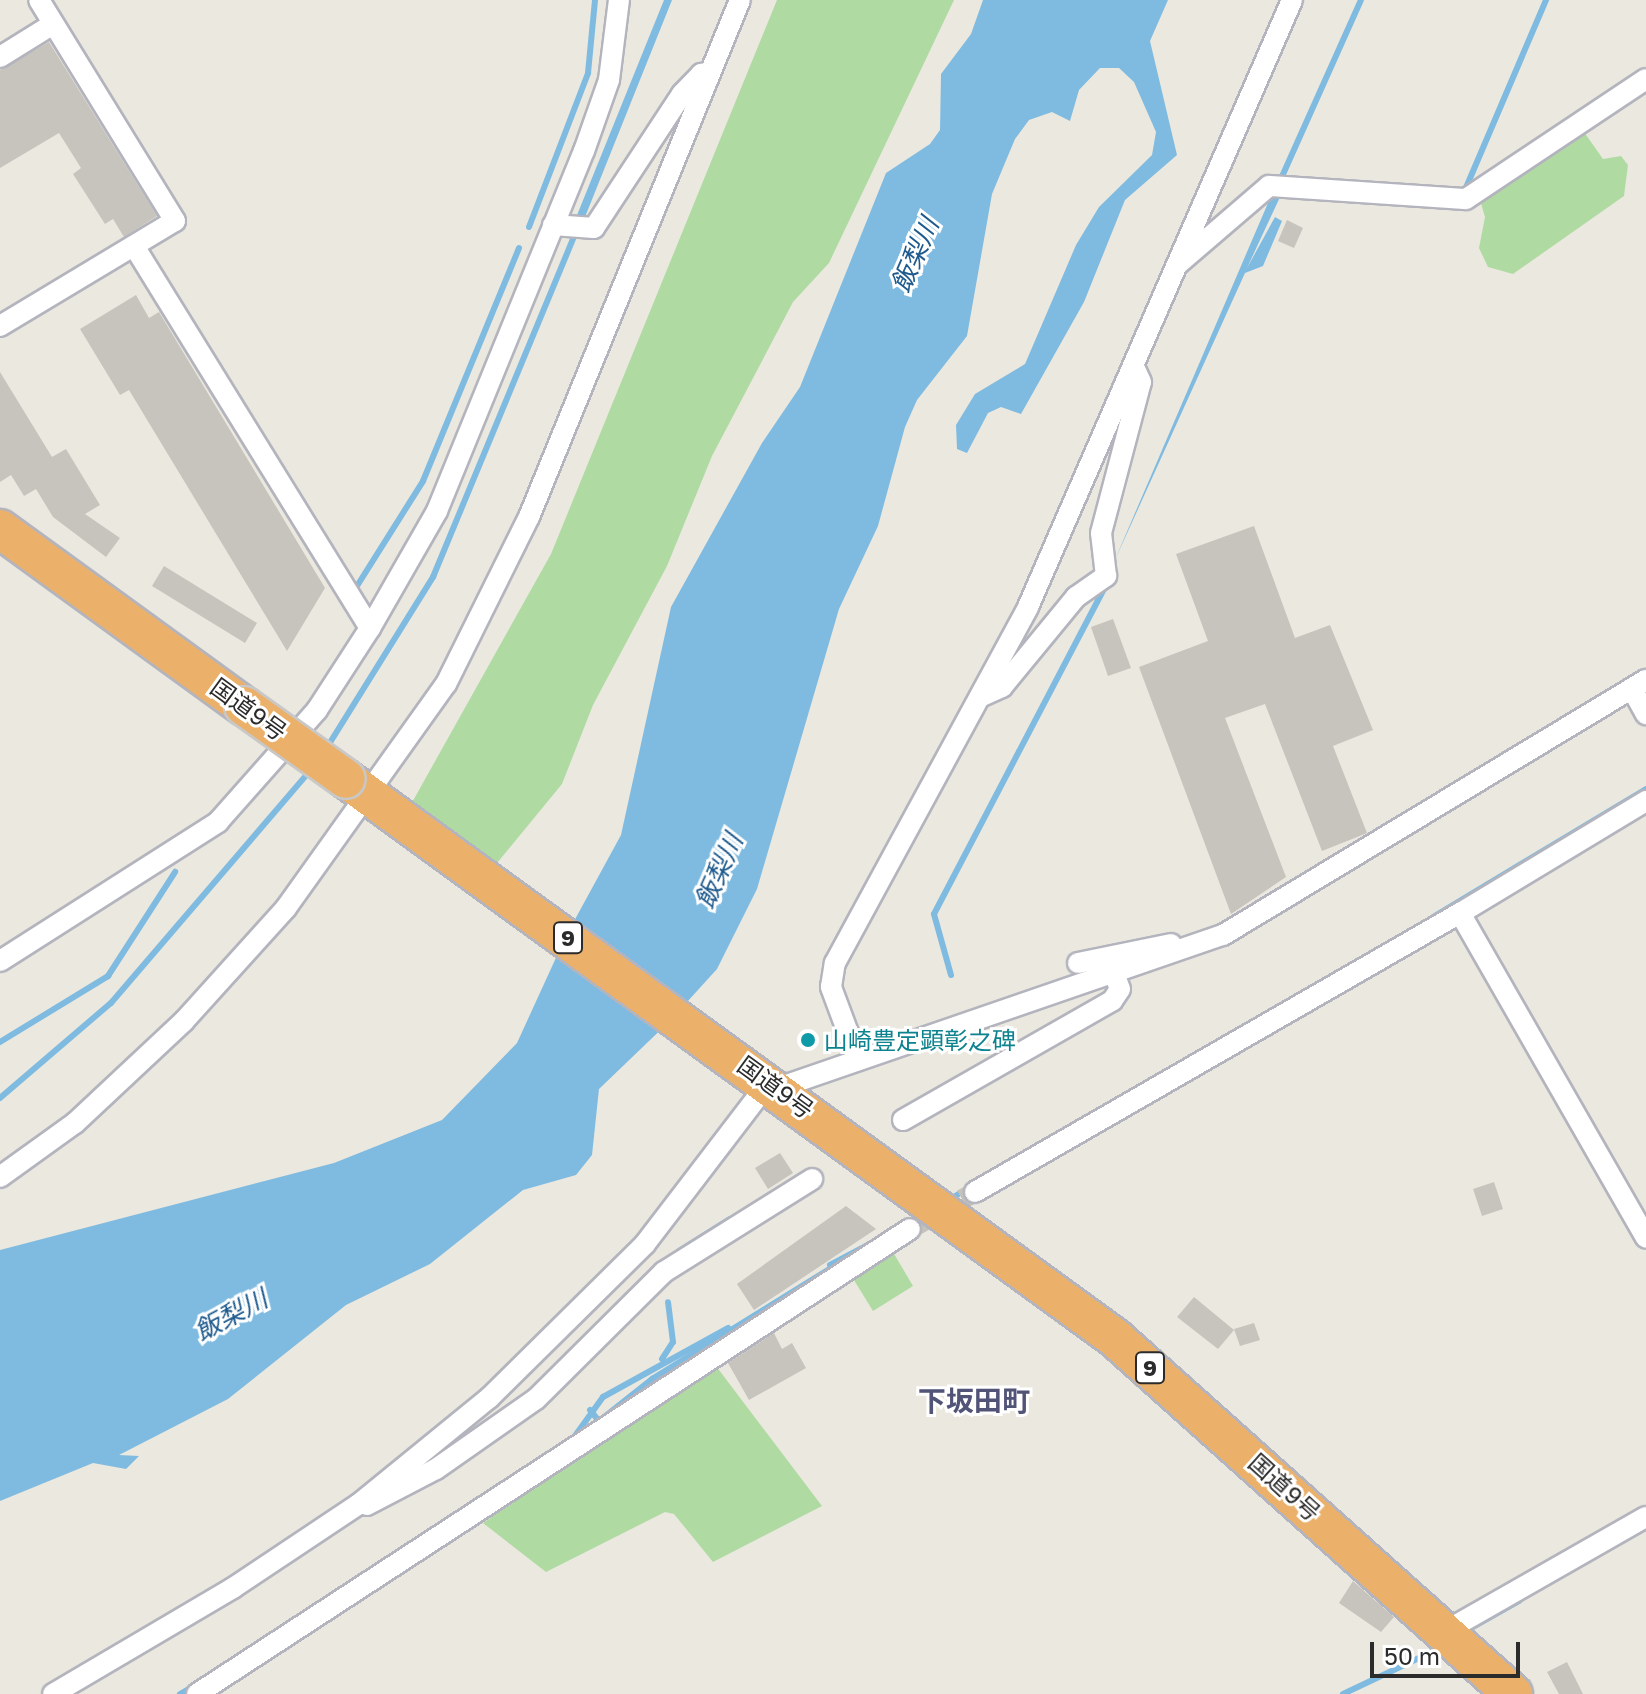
<!DOCTYPE html>
<html>
<head>
<meta charset="utf-8">
<style>
	body { margin:0 }
	#map { position:relative; width:1646px; height:1694px; overflow:hidden; background:#ebe8df; font-family:"Golos Text","Noto Sans JP",sans-serif }
	div>[style] { position:absolute }
	.green>* { inset:0; background:#afdba3 }
	.water>* { inset:0; background:#7fbbe0 }
	.stream>* { height:6px; margin:-3px; padding:0 3px; transform-origin:3px; border-radius:3px; background:#7fbbe0 }
	.building>* { inset:0; background:#c7c4be }
	.street-tunnel>* { height:20px; margin-top:-10px; transform-origin:0; background:repeating-linear-gradient(90deg,#c5c2bb 0 20px,transparent 0 30px) }
	.roads { filter:drop-shadow(2px 0 #b3b4bd) drop-shadow(-2px 0 #b3b4bd) drop-shadow(0 2px #b3b4bd) drop-shadow(0 -2px #b3b4bd) }
	.street>* { height:20px; margin:-10px; padding:0 10px; transform-origin:10px; border-radius:10px; background:#fff }
	.highway>* { height:38px; margin:-19px; padding:0 19px; transform-origin:19px; border-radius:19px; background:#ebb16b }
	.bridges { filter:drop-shadow(2px 0 #c8c8c8) drop-shadow(-2px 0 #c8c8c8) drop-shadow(0 2px #c8c8c8) drop-shadow(0 -2px #c8c8c8) }
	.highway-bridge>* { height:38px; margin:-19px; padding:0 19px; transform-origin:19px; border-radius:19px; background:#ebb16b }
	.dots>* { width:22px; height:22px; translate:-50% -50%; box-sizing:border-box; border:4px solid #fff; border-radius:50% }
	span { translate:-50% -50%; white-space:nowrap; text-align:center; line-height:1.15; -webkit-text-stroke:6px #fff; paint-order:stroke }
	.shield-label span { padding:2px 6px; background:#fff; border:2px solid; border-radius:6px; -webkit-text-stroke-width:0 }
	.shield-label { font-size:22px; color:#2b2b2b; font-weight:700 }
	.street-label { font-size:24px; color:#2b2b2b }
	.culture-label { font-size:24px; color:#0d838f }
	.left { translate:0 -50%; text-align:left }
	.water-label { font-size:26px; color:#1e5a8d; font-style:italic }
	.quarter-label { font-size:28px; color:#515377; font-weight:700 }
	.scale { position:absolute; left:1370px; top:1642px; width:150px; height:36px; box-sizing:border-box; border:4px solid #2b2b2b; border-top:0; padding-left:10px; font-size:24px; line-height:28px; white-space:nowrap; color:#2b2b2b; -webkit-text-stroke:6px #fff; paint-order:stroke }
</style>
</head>
<body>
<div id="map">
	<div class="green">
		<div style="clip-path:polygon(777px 0,954px 0,829px 263px,793px 302px,712px 456px,667px 566px,593px 705px,562px 784px,488px 874px,405px 815px,551px 554px)"></div>
		<div style="clip-path:polygon(1584px 132px,1603px 159px,1621px 156px,1628px 165px,1624px 196px,1513px 274px,1488px 267px,1479px 248px,1485px 217px,1480px 200px)"></div>
		<div style="clip-path:polygon(890px 1247px,913px 1286px,873px 1311px,849px 1272px)"></div>
		<div style="clip-path:polygon(716px 1366px,822px 1506px,713px 1562px,674px 1514px,665px 1512px,546px 1572px,483px 1523px)"></div>
	</div>
	<div class="water">
		<div style="clip-path:polygon(664px 0,672px 0,581px 227px,573px 225px)"></div>
		<div style="clip-path:polygon(983px 0,1168px 0,1150px 41px,1177px 155px,1125px 200px,1084px 302px,1021px 414px,1001px 407px,988px 413px,967px 453px,957px 449px,956px 425px,975px 394px,1025px 364px,1076px 245px,1099px 207px,1152px 155px,1156px 132px,1134px 82px,1119px 68px,1100px 68px,1079px 90px,1070px 121px,1052px 112px,1029px 120px,1015px 139px,992px 194px,967px 336px,917px 400px,905px 427px,878px 526px,839px 609px,757px 889px,717px 969px,677px 1013px,567px 934px,621px 835px,671px 607px,762px 443px,800px 387px,886px 173px,930px 144px,940px 130px,941px 74px,971px 34px)"></div>
		<div style="clip-path:polygon(1281px 195px,1247px 268px,1275px 217px,1282px 221px,1263px 266px,1245px 273px,1114px 562px,1271px 196px)"></div>
		<div style="clip-path:polygon(565px 938px,674px 1017px,599px 1089px,592px 1155px,576px 1175px,523px 1190px,430px 1264px,346px 1305px,228px 1399px,119px 1455px,139px 1456px,126px 1469px,93px 1463px,0 1501px,0 1250px,334px 1163px,442px 1120px,517px 1043px)"></div>
	</div>
	<div class="stream">
		<div style="left:1280px;top:181px;width:198px;rotate:-65.9deg"></div>
		<div style="left:1465px;top:190px;width:207px;rotate:-66.9deg"></div>
		<div style="left:529px;top:227px;width:165px;rotate:-69deg"></div>
		<div style="left:588px;top:73px;width:73px;rotate:-84.5deg"></div>
		<div style="left:357px;top:586px;width:124px;rotate:-57.8deg"></div>
		<div style="left:423px;top:481px;width:252px;rotate:-67.6deg"></div>
		<div style="left:326px;top:749px;width:203px;rotate:-58.1deg"></div>
		<div style="left:433px;top:577px;width:374px;rotate:-67.5deg"></div>
		<div style="left:1433px;top:917px;width:249px;rotate:-31deg"></div>
		<div style="left:951px;top:975px;width:63px;rotate:-105.6deg"></div>
		<div style="left:934px;top:914px;width:367px;rotate:-62.4deg"></div>
		<div style="left:0;top:1042px;width:127px;rotate:-31.4deg"></div>
		<div style="left:108px;top:976px;width:124px;rotate:-57.2deg"></div>
		<div style="left:0;top:1098px;width:146px;rotate:-40.6deg"></div>
		<div style="left:111px;top:1003px;width:306px;rotate:-49.4deg"></div>
		<div style="left:950px;top:1199px;width:24px;rotate:-30deg"></div>
		<div style="left:679px;top:1251px;width:60px;rotate:-32.1deg"></div>
		<div style="left:830px;top:1265px;width:53px;rotate:-28deg"></div>
		<div style="left:662px;top:1359px;width:20px;rotate:-57deg"></div>
		<div style="left:673px;top:1342px;width:40px;rotate:-97.1deg"></div>
		<div style="left:590px;top:1410px;width:14px;rotate:51deg"></div>
		<div style="left:599px;top:1421px;width:68px;rotate:-38.4deg"></div>
		<div style="left:652px;top:1379px;width:216px;rotate:-31.8deg"></div>
		<div style="left:572px;top:1440px;width:53px;rotate:-54.2deg"></div>
		<div style="left:603px;top:1397px;width:143px;rotate:-28.9deg"></div>
		<div style="left:1473px;top:1627px;width:53px;rotate:-29.5deg"></div>
		<div style="left:180px;top:1694px;width:16px;rotate:-30deg"></div>
		<div style="left:1343px;top:1694px;width:101px;rotate:-25.3deg"></div>
	</div>
	<div class="building">
		<div style="clip-path:polygon(49px 42px,157px 216px,124px 237px,113px 219px,105px 224px,73px 174px,81px 168px,59px 133px,0 168px,0 70px)"></div>
		<div style="clip-path:polygon(1287px 220px,1303px 228px,1294px 248px,1278px 241px)"></div>
		<div style="clip-path:polygon(136px 295px,149px 318px,159px 312px,325px 588px,287px 651px,129px 390px,120px 395px,80px 329px)"></div>
		<div style="clip-path:polygon(0 372px,52px 457px,66px 449px,100px 505px,85px 514px,120px 538px,106px 557px,53px 517px,36px 489px,24px 496px,11px 475px,0 482px)"></div>
		<div style="clip-path:polygon(1254px 526px,1295px 638px,1330px 625px,1373px 730px,1333px 746px,1367px 833px,1322px 851px,1265px 704px,1225px 718px,1286px 877px,1231px 914px,1139px 667px,1208px 641px,1176px 554px)"></div>
		<div style="clip-path:polygon(164px 566px,257px 623px,245px 643px,152px 586px)"></div>
		<div style="clip-path:polygon(1113px 619px,1131px 668px,1108px 676px,1091px 627px)"></div>
		<div style="clip-path:polygon(780px 1153px,793px 1173px,768px 1189px,755px 1168px)"></div>
		<div style="clip-path:polygon(1494px 1182px,1503px 1209px,1482px 1216px,1473px 1189px)"></div>
		<div style="clip-path:polygon(846px 1206px,876px 1229px,754px 1310px,737px 1284px)"></div>
		<div style="clip-path:polygon(1194px 1297px,1234px 1330px,1218px 1349px,1177px 1317px)"></div>
		<div style="clip-path:polygon(1254px 1323px,1260px 1340px,1240px 1346px,1234px 1329px)"></div>
		<div style="clip-path:polygon(774px 1333px,782px 1349px,792px 1343px,806px 1368px,749px 1400px,728px 1363px)"></div>
		<div style="clip-path:polygon(1353px 1581px,1394px 1617px,1381px 1632px,1339px 1603px)"></div>
		<div style="clip-path:polygon(1567px 1662px,1583px 1694px,1559px 1694px,1547px 1672px)"></div>
	</div>
	<div class="street-tunnel">
		<div style="left:910px;top:1229px;width:75px;rotate:-29.6deg"></div>
	</div>
	<div class="roads">
		<div class="street">
			<div style="left:0;top:57px;width:62px;rotate:-31.9deg"></div>
			<div style="left:553px;top:225px;width:41px;rotate:4.2deg"></div>
			<div style="left:594px;top:228px;width:160px;rotate:-56.7deg"></div>
			<div style="left:682px;top:94px;width:28px;rotate:-46deg"></div>
			<div style="left:701px;top:74px;width:9px;rotate:-6deg"></div>
			<div style="left:134px;top:246px;width:449px;rotate:58.3deg"></div>
			<div style="left:1177px;top:265px;width:121px;rotate:-40.7deg"></div>
			<div style="left:1269px;top:186px;width:197px;rotate:3.8deg"></div>
			<div style="left:1466px;top:199px;width:216px;rotate:-33.7deg"></div>
			<div style="left:0;top:326px;width:204px;rotate:-31deg"></div>
			<div style="left:175px;top:221px;width:259px;rotate:-121.6deg"></div>
			<div style="left:1632px;top:689px;width:29px;rotate:61deg"></div>
			<div style="left:984px;top:695px;width:20px;rotate:-24deg"></div>
			<div style="left:1002px;top:687px;width:117px;rotate:-50.6deg"></div>
			<div style="left:1076px;top:597px;width:37px;rotate:-35deg"></div>
			<div style="left:1106px;top:576px;width:43px;rotate:-96.6deg"></div>
			<div style="left:1101px;top:533px;width:156px;rotate:-75.2deg"></div>
			<div style="left:1141px;top:382px;width:17px;rotate:-115deg"></div>
			<div style="left:1646px;top:801px;width:217px;rotate:148.9deg"></div>
			<div style="left:1460px;top:913px;width:374px;rotate:60.2deg"></div>
			<div style="left:0;top:961px;width:259px;rotate:-32.5deg"></div>
			<div style="left:218px;top:822px;width:149px;rotate:-48.5deg"></div>
			<div style="left:317px;top:710px;width:98px;rotate:-57.1deg"></div>
			<div style="left:370px;top:628px;width:135px;rotate:-60.2deg"></div>
			<div style="left:437px;top:511px;width:389px;rotate:-67.8deg"></div>
			<div style="left:584px;top:151px;width:75px;rotate:-70.6deg"></div>
			<div style="left:609px;top:80px;width:81px;rotate:-82.9deg"></div>
			<div style="left:1078px;top:963px;width:95px;rotate:-11.5deg"></div>
			<div style="left:857px;top:1057px;width:75px;rotate:-110.4deg"></div>
			<div style="left:831px;top:987px;width:24px;rotate:-81deg"></div>
			<div style="left:835px;top:963px;width:405px;rotate:-61.5deg"></div>
			<div style="left:1028px;top:607px;width:662px;rotate:-66.49deg"></div>
			<div style="left:778px;top:1088px;width:471px;rotate:-19deg"></div>
			<div style="left:1223px;top:935px;width:494px;rotate:-31.1deg"></div>
			<div style="left:903px;top:1120px;width:241px;rotate:-29.7deg"></div>
			<div style="left:1112px;top:1001px;width:14px;rotate:-56deg"></div>
			<div style="left:1120px;top:989px;width:17px;rotate:-111deg"></div>
			<div style="left:0;top:1177px;width:92px;rotate:-35.8deg"></div>
			<div style="left:75px;top:1123px;width:149px;rotate:-43.1deg"></div>
			<div style="left:184px;top:1021px;width:152px;rotate:-47.9deg"></div>
			<div style="left:286px;top:908px;width:275px;rotate:-54.5deg"></div>
			<div style="left:446px;top:684px;width:186px;rotate:-63.6deg"></div>
			<div style="left:529px;top:517px;width:558px;rotate:-67.8deg"></div>
			<div style="left:975px;top:1192px;width:560px;rotate:-29.91deg"></div>
			<div style="left:367px;top:1505px;width:78px;rotate:-27.6deg"></div>
			<div style="left:436px;top:1469px;width:122px;rotate:-35deg"></div>
			<div style="left:536px;top:1399px;width:180px;rotate:-44.8deg"></div>
			<div style="left:664px;top:1272px;width:175px;rotate:-32.1deg"></div>
			<div style="left:1444px;top:1632px;width:232px;rotate:-29.7deg"></div>
			<div style="left:53px;top:1694px;width:209px;rotate:-30.5deg"></div>
			<div style="left:233px;top:1588px;width:151px;rotate:-33.7deg"></div>
			<div style="left:359px;top:1504px;width:168px;rotate:-39.2deg"></div>
			<div style="left:489px;top:1398px;width:219px;rotate:-44.6deg"></div>
			<div style="left:645px;top:1244px;width:204px;rotate:-52.6deg"></div>
			<div style="left:197px;top:1694px;width:851px;rotate:-33.11deg"></div>
		</div>
		<div class="highway">
			<div style="left:0;top:529px;width:301px;rotate:36deg"></div>
			<div style="left:346px;top:779px;width:951px;rotate:36.01deg"></div>
			<div style="left:1115px;top:1338px;width:534px;rotate:41.81deg"></div>
		</div>
	</div>
	<div class="bridges">
		<div class="highway-bridge">
			<div style="left:244px;top:706px;width:125px;rotate:35.6deg"></div>
		</div>
	</div>
	<div class="dots">
		<div style="left:808px;top:1040px;background:#0f9aa8"></div>
	</div>
	<div class="shield-label">
		<span style="left:568px;top:938px">9</span>
		<span style="left:1150px;top:1368px">9</span>
	</div>
	<div class="street-label">
		<span style="left:249px;top:709px;rotate:36deg">国道9号</span>
		<span style="left:776px;top:1087px;rotate:36deg">国道9号</span>
		<span style="left:1285px;top:1487px;rotate:42deg">国道9号</span>
	</div>
	<div class="culture-label">
		<span class="left" style="left:824px;top:1040px">山崎豊定顕彰之碑</span>
	</div>
	<div class="water-label">
		<span style="left:915px;top:255px;rotate:-66deg">飯梨川</span>
		<span style="left:719px;top:871px;rotate:-66deg">飯梨川</span>
		<span style="left:231px;top:1315px;rotate:-28deg">飯梨川</span>
	</div>
	<div class="quarter-label">
		<span style="left:974px;top:1401px">下坂田町</span>
	</div>
	<div class="scale">50 m</div>
</div>
</body>
</html>
